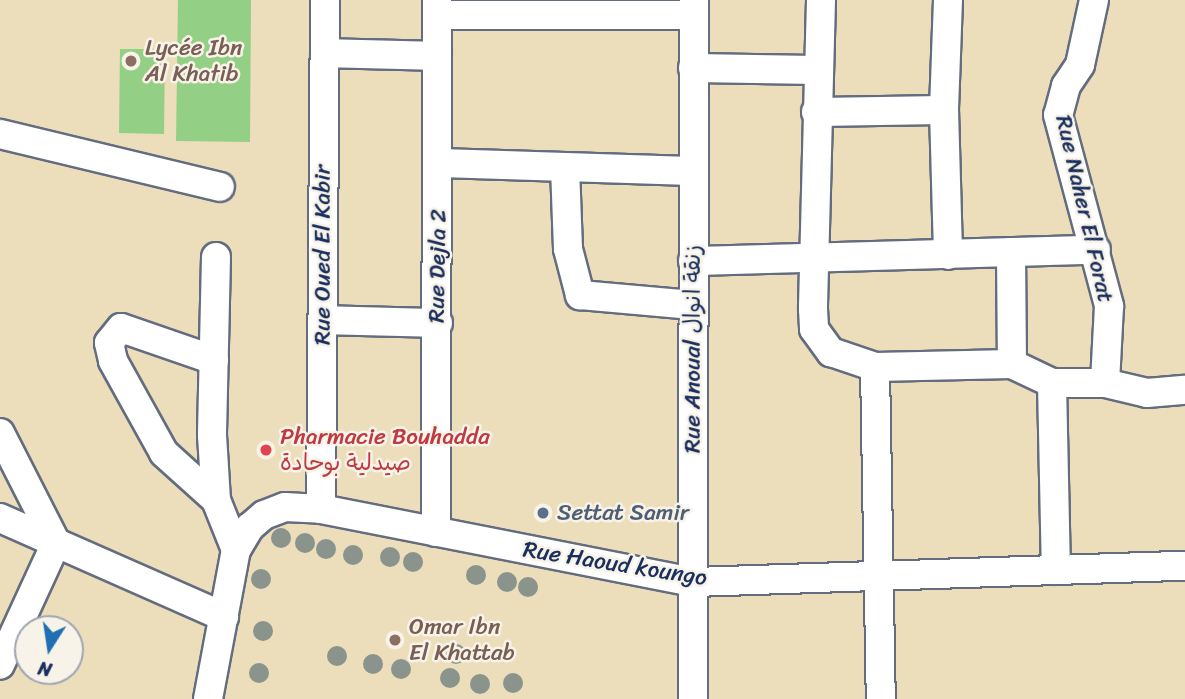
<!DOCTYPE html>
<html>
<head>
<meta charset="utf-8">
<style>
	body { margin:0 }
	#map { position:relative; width:1185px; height:699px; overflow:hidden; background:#ecdebb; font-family:Sriracha,"Playpen Sans Arabic",sans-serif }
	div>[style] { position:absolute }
	.green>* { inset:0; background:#93d085 }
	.roads { filter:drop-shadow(2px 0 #646c7f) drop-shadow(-2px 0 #646c7f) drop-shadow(0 2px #646c7f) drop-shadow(0 -2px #646c7f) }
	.minor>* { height:28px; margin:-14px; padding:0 14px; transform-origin:14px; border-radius:14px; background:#fff }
	.trees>* { width:20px; height:20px; margin:-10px; border-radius:50%; background:#8a948d }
	.dots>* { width:19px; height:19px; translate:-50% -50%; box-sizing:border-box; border:4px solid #f7f3e8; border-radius:50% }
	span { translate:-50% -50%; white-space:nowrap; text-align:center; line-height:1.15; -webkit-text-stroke:5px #f7f3e8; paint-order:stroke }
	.education-label { font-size:23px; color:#785e54 }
	.left { translate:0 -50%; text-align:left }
	.street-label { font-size:23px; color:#1b2f5e }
	.health-label { font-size:23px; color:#be3a42 }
	.service-label { font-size:23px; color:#4e5e75 }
	.north { position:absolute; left:14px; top:615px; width:70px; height:70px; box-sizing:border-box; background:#f7f3e8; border:2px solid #9fa5b1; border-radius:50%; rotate:192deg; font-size:19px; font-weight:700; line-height:28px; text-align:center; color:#1b2f5e }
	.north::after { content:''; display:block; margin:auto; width:24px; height:32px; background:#1f6fb2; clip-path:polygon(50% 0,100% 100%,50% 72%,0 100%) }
</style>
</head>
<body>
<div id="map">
	<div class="green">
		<div style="clip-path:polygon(178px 0,251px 0,250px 142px,176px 141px)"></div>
		<div style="clip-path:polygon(120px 49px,165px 49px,164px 134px,119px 133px)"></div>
	</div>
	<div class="roads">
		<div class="minor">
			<div style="left:821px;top:0;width:309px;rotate:91.5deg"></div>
			<div style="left:813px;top:309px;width:20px;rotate:87deg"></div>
			<div style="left:814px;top:329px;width:29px;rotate:54deg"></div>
			<div style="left:831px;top:352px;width:46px;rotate:18.8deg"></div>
			<div style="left:875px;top:367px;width:137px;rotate:-1.3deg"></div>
			<div style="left:1012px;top:364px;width:44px;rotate:25.4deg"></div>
			<div style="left:1052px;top:383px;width:53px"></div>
			<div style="left:1105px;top:383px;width:43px;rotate:13.4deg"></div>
			<div style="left:1147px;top:393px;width:38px;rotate:-5deg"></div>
			<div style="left:948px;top:0;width:110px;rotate:92.1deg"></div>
			<div style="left:944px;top:110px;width:145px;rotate:88.4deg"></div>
			<div style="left:1094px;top:0;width:66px;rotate:102.2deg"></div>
			<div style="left:1080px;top:65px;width:25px;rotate:124deg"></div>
			<div style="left:1066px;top:86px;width:30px;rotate:105deg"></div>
			<div style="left:1058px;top:115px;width:198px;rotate:75deg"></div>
			<div style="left:1109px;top:306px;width:77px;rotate:93deg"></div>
			<div style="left:437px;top:15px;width:257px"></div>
			<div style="left:325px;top:53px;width:112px;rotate:1.5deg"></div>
			<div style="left:693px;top:68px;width:124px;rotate:0.9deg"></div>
			<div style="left:816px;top:112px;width:128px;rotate:-0.9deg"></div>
			<div style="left:0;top:134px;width:226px;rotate:13.5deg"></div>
			<div style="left:439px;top:163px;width:254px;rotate:1.8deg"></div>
			<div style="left:565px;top:167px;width:82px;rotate:87.9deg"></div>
			<div style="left:568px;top:249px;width:48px;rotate:75.4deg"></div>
			<div style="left:580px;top:295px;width:113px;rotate:5.1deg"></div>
			<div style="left:1011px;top:252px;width:112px;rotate:89.5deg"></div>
			<div style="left:216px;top:257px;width:178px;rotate:91.3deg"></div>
			<div style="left:212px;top:435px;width:65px;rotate:86.5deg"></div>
			<div style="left:216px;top:500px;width:54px;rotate:68.2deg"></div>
			<div style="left:693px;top:261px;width:403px;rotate:-1.6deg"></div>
			<div style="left:323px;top:320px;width:115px;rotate:1.5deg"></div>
			<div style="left:214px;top:360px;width:98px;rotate:-161deg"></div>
			<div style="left:121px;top:328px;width:19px;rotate:129deg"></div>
			<div style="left:109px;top:343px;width:18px;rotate:77deg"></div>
			<div style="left:113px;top:361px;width:105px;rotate:61deg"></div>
			<div style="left:164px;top:453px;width:70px;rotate:42.1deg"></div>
			<div style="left:875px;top:367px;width:332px;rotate:89deg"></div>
			<div style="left:1052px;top:383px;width:187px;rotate:88.8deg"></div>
			<div style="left:0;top:433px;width:123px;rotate:63deg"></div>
			<div style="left:56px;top:543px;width:134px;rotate:114.7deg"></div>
			<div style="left:321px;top:509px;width:509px;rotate:-89.55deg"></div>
			<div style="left:0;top:518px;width:245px;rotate:23.8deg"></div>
			<div style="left:436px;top:532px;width:532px;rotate:-89.89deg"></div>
			<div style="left:208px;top:699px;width:152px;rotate:-79.4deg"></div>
			<div style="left:236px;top:550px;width:27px;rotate:-59deg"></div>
			<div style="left:250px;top:527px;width:18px;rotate:-41deg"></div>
			<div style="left:264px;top:515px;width:22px;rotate:-21deg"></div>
			<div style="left:285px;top:507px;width:36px;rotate:3deg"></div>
			<div style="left:321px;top:509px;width:380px;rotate:11.1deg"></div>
			<div style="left:694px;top:582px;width:491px;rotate:-1.9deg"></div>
			<div style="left:693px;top:699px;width:699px;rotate:-89.92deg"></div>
		</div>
	</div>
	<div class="trees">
		<div style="left:281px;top:538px"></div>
		<div style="left:305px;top:543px"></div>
		<div style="left:326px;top:549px"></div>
		<div style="left:353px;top:555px"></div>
		<div style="left:390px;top:557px"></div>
		<div style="left:413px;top:562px"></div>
		<div style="left:476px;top:575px"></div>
		<div style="left:261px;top:579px"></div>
		<div style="left:507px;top:582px"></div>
		<div style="left:528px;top:587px"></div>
		<div style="left:263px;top:631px"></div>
		<div style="left:456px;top:654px"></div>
		<div style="left:337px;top:656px"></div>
		<div style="left:373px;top:664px"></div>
		<div style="left:401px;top:669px"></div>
		<div style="left:259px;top:673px"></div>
		<div style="left:450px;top:678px"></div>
		<div style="left:513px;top:683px"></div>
		<div style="left:480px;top:684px"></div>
	</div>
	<div class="dots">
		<div style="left:131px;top:61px;background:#8d6e63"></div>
		<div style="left:266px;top:450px;background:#e0444e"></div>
		<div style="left:543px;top:513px;background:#5c6f8a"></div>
		<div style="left:395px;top:640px;background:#8d6e63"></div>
	</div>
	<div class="education-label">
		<span class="left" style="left:145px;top:61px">Lycée Ibn<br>Al Khatib</span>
		<span class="left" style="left:409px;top:640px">Omar Ibn<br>El Khattab</span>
	</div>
	<div class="street-label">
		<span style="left:1084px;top:209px;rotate:77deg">Rue Naher El Forat</span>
		<span style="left:323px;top:255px;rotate:-90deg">Rue Oued El Kabir</span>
		<span style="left:438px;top:266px;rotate:-89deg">Rue Dejla 2</span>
		<span style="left:693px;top:349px;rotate:-90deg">Rue Anoual زنقة انوال</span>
		<span style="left:615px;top:564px;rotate:9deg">Rue Haoud koungo</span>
	</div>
	<div class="health-label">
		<span class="left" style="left:280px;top:450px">Pharmacie Bouhadda<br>صيدلية بوحادة</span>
	</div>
	<div class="service-label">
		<span class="left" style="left:557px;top:513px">Settat Samir</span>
	</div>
	<div class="north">N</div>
</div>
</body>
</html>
